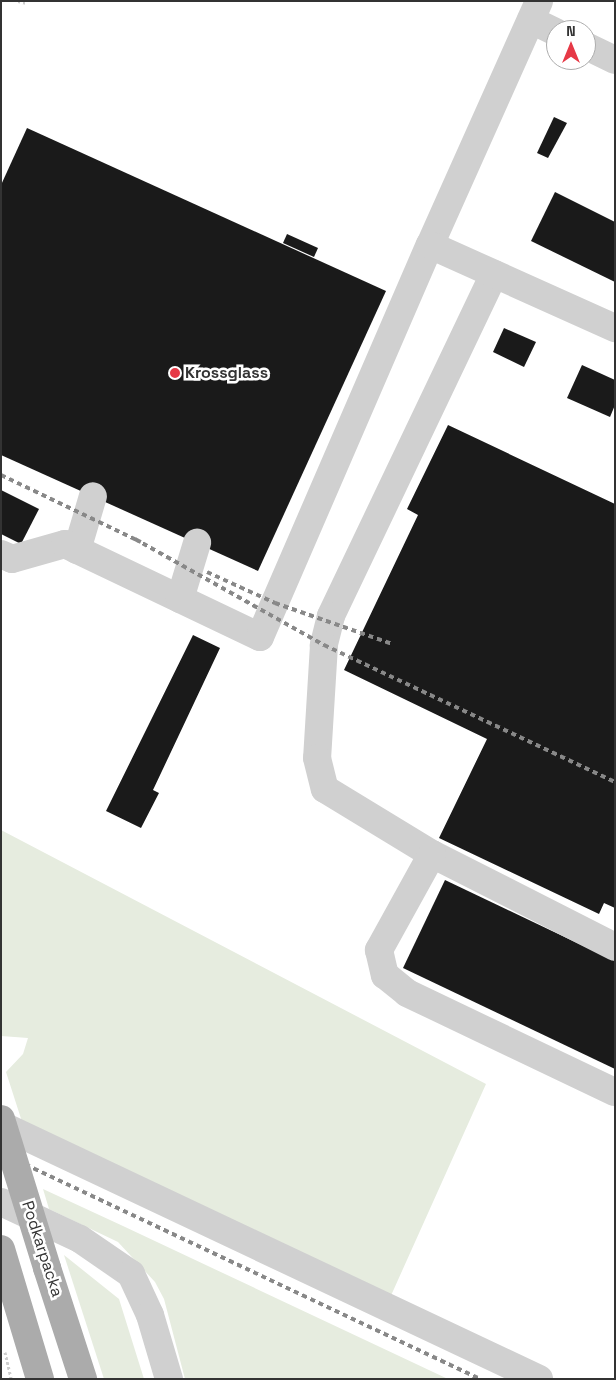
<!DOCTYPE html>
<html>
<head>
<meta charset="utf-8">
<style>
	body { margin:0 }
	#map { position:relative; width:616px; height:1380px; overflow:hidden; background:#fff; font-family:"Space Grotesk",sans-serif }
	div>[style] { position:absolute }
	.green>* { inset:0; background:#e6ecdf }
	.building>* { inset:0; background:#1a1a1a }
	.path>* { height:3px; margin-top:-1.5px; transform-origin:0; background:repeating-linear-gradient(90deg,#cdcdcd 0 2.5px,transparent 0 5px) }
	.minor>* { height:28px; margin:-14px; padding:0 14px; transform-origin:14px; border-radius:14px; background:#d0d0d0 }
	.major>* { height:28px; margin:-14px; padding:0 14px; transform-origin:14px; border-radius:14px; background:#ababab }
	.rail>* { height:4px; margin-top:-2px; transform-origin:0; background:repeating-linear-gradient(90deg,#888 0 5px,transparent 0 9px) }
	.major-bridge>* { height:28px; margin:-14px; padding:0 14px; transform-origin:14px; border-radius:14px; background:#ababab }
	.dots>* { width:14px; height:14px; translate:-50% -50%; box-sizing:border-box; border:2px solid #fff; border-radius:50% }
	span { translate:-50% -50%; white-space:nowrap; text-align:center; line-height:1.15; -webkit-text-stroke:5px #fff; paint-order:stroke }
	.poi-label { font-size:16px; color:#333; font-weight:700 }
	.left { translate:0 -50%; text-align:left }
	.street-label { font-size:16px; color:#333 }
	.frame { position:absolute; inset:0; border:2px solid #333; pointer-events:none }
	.north { position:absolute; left:546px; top:20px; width:50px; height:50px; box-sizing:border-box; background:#fff; border:1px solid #adadad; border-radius:50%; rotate:0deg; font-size:14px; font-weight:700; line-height:20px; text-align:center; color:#333 }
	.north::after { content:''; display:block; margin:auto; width:18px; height:22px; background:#e63946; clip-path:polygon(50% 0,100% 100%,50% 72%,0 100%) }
</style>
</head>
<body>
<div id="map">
	<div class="green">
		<div style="clip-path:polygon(1px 830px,486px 1084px,389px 1300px,24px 1128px,6px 1072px,23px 1054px,28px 1038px,1px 1036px)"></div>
		<div style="clip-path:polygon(43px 1189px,123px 1226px,448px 1379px,185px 1379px,164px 1299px,155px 1282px,118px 1242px,49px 1209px)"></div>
		<div style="clip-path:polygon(64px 1255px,119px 1299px,144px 1379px,104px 1379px)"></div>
	</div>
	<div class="building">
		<div style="clip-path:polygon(554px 117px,567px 123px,548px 158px,537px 153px)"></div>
		<div style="clip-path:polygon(27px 128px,386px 291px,258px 571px,1px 455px,1px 185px)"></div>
		<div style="clip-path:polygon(555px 192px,615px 222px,615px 282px,531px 241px)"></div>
		<div style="clip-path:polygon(287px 234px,318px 248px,314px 257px,283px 243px)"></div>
		<div style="clip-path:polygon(504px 328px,536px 342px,524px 367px,493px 352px)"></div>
		<div style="clip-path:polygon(582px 365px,615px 380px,615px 405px,610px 417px,567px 398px)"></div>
		<div style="clip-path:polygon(448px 425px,615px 504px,615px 908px,604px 903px,599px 914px,439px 838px,487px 739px,344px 670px,418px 515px,407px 509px)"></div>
		<div style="clip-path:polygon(1px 490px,39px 509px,21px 544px,1px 534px)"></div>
		<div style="clip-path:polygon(193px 635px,220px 648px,153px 790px,159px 793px,141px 828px,106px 811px)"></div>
		<div style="clip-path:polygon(445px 880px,615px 961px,615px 1069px,403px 968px)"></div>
	</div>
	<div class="path">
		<div style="left:18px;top:1px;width:9px;rotate:13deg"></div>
		<div style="left:5px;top:1352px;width:28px;rotate:77deg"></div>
	</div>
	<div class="minor">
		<div style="left:531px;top:20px;width:28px;rotate:26deg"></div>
		<div style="left:586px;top:46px;width:32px;rotate:26deg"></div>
		<div style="left:430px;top:245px;width:267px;rotate:-65.9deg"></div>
		<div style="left:494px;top:274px;width:379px;rotate:115.5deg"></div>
		<div style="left:331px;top:616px;width:30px;rotate:104deg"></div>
		<div style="left:324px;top:645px;width:113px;rotate:93.5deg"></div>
		<div style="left:317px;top:758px;width:32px;rotate:76deg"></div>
		<div style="left:325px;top:789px;width:125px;rotate:31.3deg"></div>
		<div style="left:432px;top:854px;width:205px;rotate:26.9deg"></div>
		<div style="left:77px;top:550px;width:56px;rotate:-73.5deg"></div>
		<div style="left:1px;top:554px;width:12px;rotate:24deg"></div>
		<div style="left:12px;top:559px;width:55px;rotate:-15.8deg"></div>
		<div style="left:65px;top:544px;width:216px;rotate:25.5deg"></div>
		<div style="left:260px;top:637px;width:427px;rotate:-66.6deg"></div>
		<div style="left:430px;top:245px;width:203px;rotate:24.2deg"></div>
		<div style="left:180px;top:599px;width:59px;rotate:-73.1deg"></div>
		<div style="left:432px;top:854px;width:110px;rotate:118.9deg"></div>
		<div style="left:379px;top:950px;width:26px;rotate:77deg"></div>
		<div style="left:385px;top:975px;width:28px;rotate:39deg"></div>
		<div style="left:407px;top:993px;width:230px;rotate:25.5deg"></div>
		<div style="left:1px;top:1125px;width:595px;rotate:25.27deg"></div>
		<div style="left:1px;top:1202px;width:87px;rotate:25.1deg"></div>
		<div style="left:80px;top:1239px;width:62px;rotate:34.5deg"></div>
		<div style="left:131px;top:1274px;width:45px;rotate:65.1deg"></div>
		<div style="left:150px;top:1315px;width:67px;rotate:73.5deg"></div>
	</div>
	<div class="major">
		<div style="left:1px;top:1249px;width:136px;rotate:73.3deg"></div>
		<div style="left:47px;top:1268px;width:117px;rotate:72deg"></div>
	</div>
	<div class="rail">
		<div style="left:1px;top:475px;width:155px;rotate:25.6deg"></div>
		<div style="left:135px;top:539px;width:217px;rotate:29.3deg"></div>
		<div style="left:324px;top:645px;width:322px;rotate:25.2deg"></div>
		<div style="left:207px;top:572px;width:75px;rotate:24.5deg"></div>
		<div style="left:275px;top:603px;width:124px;rotate:19.3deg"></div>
		<div style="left:1px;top:1153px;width:530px;rotate:25.26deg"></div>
	</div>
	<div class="major-bridge">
		<div style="left:1px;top:1119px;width:156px;rotate:72.8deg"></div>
	</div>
	<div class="dots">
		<div style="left:175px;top:373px;background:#e63946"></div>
	</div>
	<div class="poi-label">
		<span class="left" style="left:185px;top:373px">Krossglass</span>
	</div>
	<div class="street-label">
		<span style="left:42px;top:1249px;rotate:72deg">Podkarpacka</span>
	</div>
	<div class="frame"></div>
	<div class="north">N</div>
</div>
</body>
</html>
